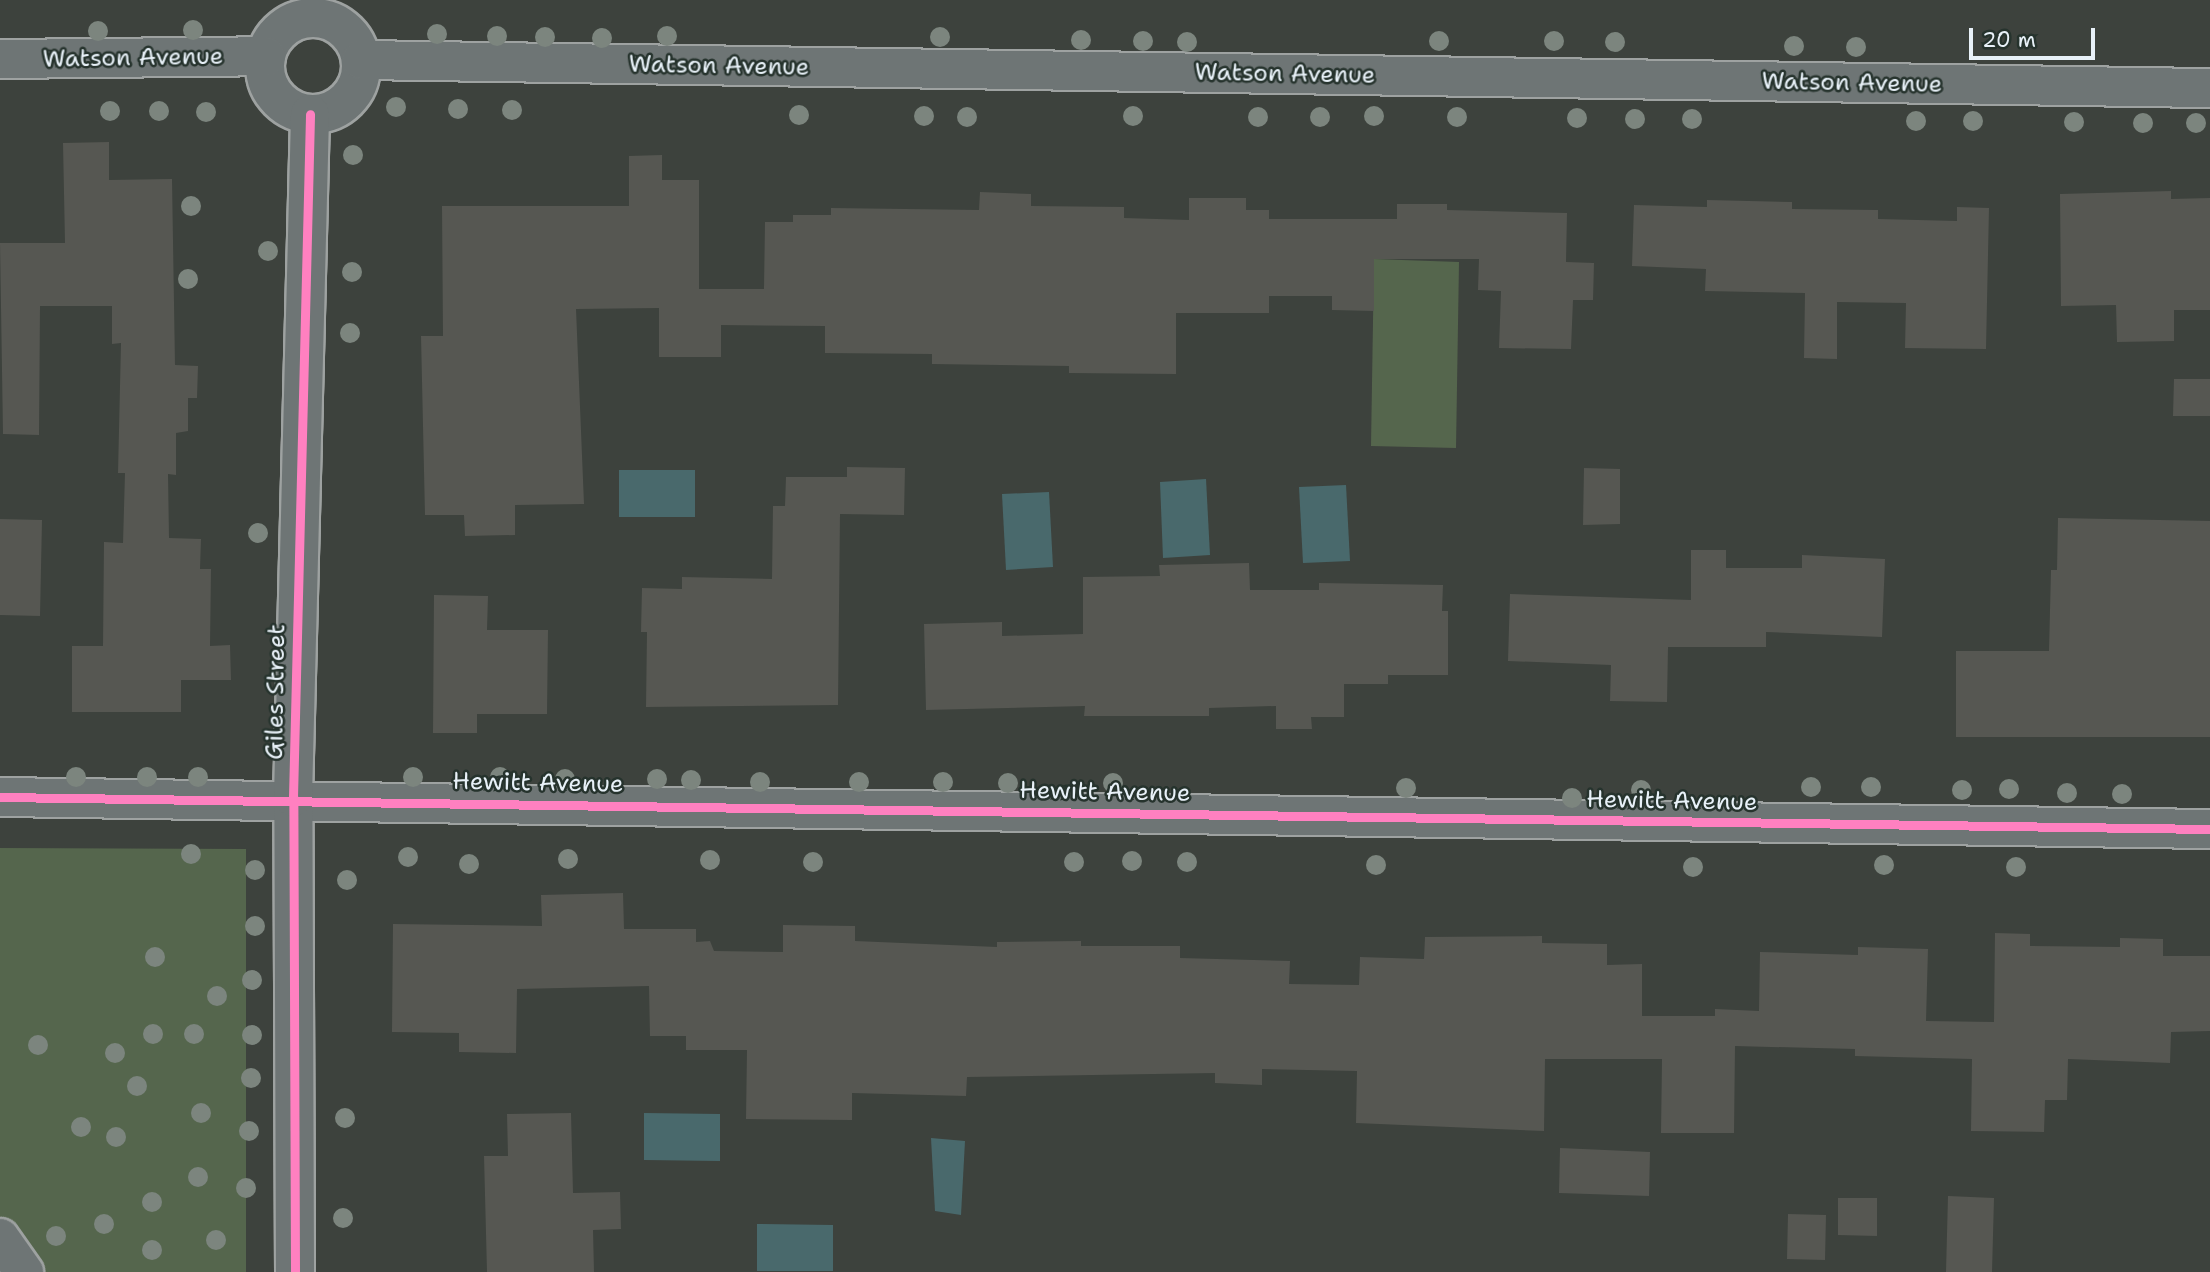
<!DOCTYPE html>
<html>
<head>
<meta charset="utf-8">
<style>
	body { margin:0 }
	#map { position:relative; width:2210px; height:1272px; overflow:hidden; background:#3d423d; font-family:"Shantell Sans",sans-serif }
	div>[style] { position:absolute }
	.green>* { inset:0; background:#55664d }
	.water>* { inset:0; background:#49696c }
	.building>* { inset:0; background:#565752 }
	.roads { filter:drop-shadow(2px 0 #9ea2a1) drop-shadow(-2px 0 #9ea2a1) drop-shadow(0 2px #9ea2a1) drop-shadow(0 -2px #9ea2a1) }
	.minor>* { height:38px; margin:-19px; padding:0 19px; transform-origin:19px; border-radius:19px; background:#6e7575 }
	.minor>.ring { margin:-19px; padding:0; box-sizing:content-box; background:none; border:38px solid #6e7575; border-radius:50% }
	.cycleway>* { height:9px; margin:-4.5px; padding:0 4.5px; transform-origin:4.5px; border-radius:4.5px; background:#ff80c0 }
	.trees>* { width:20px; height:20px; margin:-10px; border-radius:50%; background:#7c857e }
	span { translate:-50% -50%; white-space:nowrap; text-align:center; line-height:1.15; -webkit-text-stroke:5px #26332d; paint-order:stroke }
	.street-label { font-size:24px; color:#e8f1f8 }
	.scale { position:absolute; left:1969px; top:28px; width:126px; height:32px; box-sizing:border-box; border:4px solid #e8f1f8; border-top:0; padding-left:9px; font-size:21px; line-height:24px; white-space:nowrap; color:#e8f1f8; -webkit-text-stroke:5px #26332d; paint-order:stroke }
</style>
</head>
<body>
<div id="map">
	<div class="green">
		<div style="clip-path:polygon(1374px 259px,1459px 262px,1456px 448px,1371px 446px)"></div>
		<div style="clip-path:polygon(0 848px,246px 849px,246px 1272px,0 1272px)"></div>
	</div>
	<div class="water">
		<div style="clip-path:polygon(619px 470px,695px 470px,695px 517px,619px 517px)"></div>
		<div style="clip-path:polygon(1206px 479px,1210px 555px,1163px 558px,1160px 482px)"></div>
		<div style="clip-path:polygon(1346px 485px,1350px 561px,1303px 563px,1299px 487px)"></div>
		<div style="clip-path:polygon(1049px 492px,1053px 567px,1006px 570px,1002px 494px)"></div>
		<div style="clip-path:polygon(644px 1113px,720px 1114px,720px 1161px,644px 1160px)"></div>
		<div style="clip-path:polygon(931px 1138px,965px 1141px,961px 1215px,935px 1211px)"></div>
		<div style="clip-path:polygon(757px 1224px,833px 1225px,833px 1271px,757px 1271px)"></div>
	</div>
	<div class="building">
		<div style="clip-path:polygon(109px 142px,109px 180px,172px 179px,175px 365px,198px 366px,197px 398px,188px 398px,188px 431px,176px 433px,176px 475px,168px 474px,169px 538px,201px 539px,200px 569px,211px 569px,210px 646px,230px 645px,231px 680px,181px 680px,181px 712px,72px 712px,72px 646px,103px 646px,104px 542px,123px 543px,125px 473px,118px 473px,121px 343px,112px 344px,112px 306px,40px 306px,39px 435px,3px 434px,0 243px,65px 243px,63px 143px)"></div>
		<div style="clip-path:polygon(662px 155px,662px 180px,699px 180px,699px 289px,764px 289px,765px 222px,793px 222px,793px 215px,831px 215px,831px 208px,979px 210px,980px 192px,1031px 194px,1031px 206px,1124px 207px,1124px 218px,1189px 220px,1189px 198px,1246px 198px,1246px 210px,1269px 210px,1269px 219px,1397px 219px,1397px 204px,1447px 204px,1447px 210px,1567px 213px,1566px 262px,1594px 263px,1593px 300px,1573px 300px,1571px 349px,1499px 348px,1501px 291px,1478px 290px,1479px 259px,1374px 259px,1374px 311px,1332px 310px,1332px 296px,1269px 296px,1269px 313px,1176px 313px,1176px 374px,1069px 373px,1069px 366px,932px 364px,932px 354px,825px 353px,825px 326px,721px 325px,721px 357px,659px 357px,659px 308px,576px 309px,584px 504px,515px 505px,515px 535px,465px 536px,464px 515px,425px 515px,421px 336px,443px 336px,442px 206px,629px 206px,629px 156px)"></div>
		<div style="clip-path:polygon(2171px 191px,2171px 199px,2210px 198px,2210px 310px,2174px 310px,2174px 341px,2117px 342px,2116px 305px,2061px 306px,2060px 194px)"></div>
		<div style="clip-path:polygon(1707px 200px,1792px 202px,1792px 209px,1878px 210px,1878px 219px,1957px 221px,1957px 207px,1989px 208px,1986px 349px,1905px 348px,1906px 303px,1837px 302px,1837px 359px,1804px 358px,1805px 293px,1705px 291px,1706px 269px,1632px 266px,1634px 205px,1707px 207px)"></div>
		<div style="clip-path:polygon(2174px 379px,2210px 379px,2210px 416px,2173px 416px)"></div>
		<div style="clip-path:polygon(847px 467px,905px 468px,904px 515px,840px 514px,838px 705px,646px 707px,647px 632px,641px 632px,642px 588px,682px 589px,682px 577px,772px 579px,773px 506px,785px 506px,786px 477px,847px 477px)"></div>
		<div style="clip-path:polygon(1584px 468px,1620px 469px,1620px 524px,1583px 525px)"></div>
		<div style="clip-path:polygon(2058px 518px,2210px 521px,2210px 737px,1956px 737px,1956px 651px,2049px 651px,2051px 570px,2057px 570px)"></div>
		<div style="clip-path:polygon(0 519px,42px 520px,40px 616px,0 615px)"></div>
		<div style="clip-path:polygon(1691px 550px,1726px 550px,1726px 568px,1802px 568px,1802px 555px,1885px 559px,1882px 637px,1766px 632px,1766px 647px,1668px 647px,1667px 702px,1610px 701px,1611px 665px,1508px 661px,1510px 594px,1691px 600px)"></div>
		<div style="clip-path:polygon(1249px 563px,1250px 590px,1319px 590px,1319px 583px,1443px 585px,1442px 611px,1448px 611px,1448px 675px,1388px 675px,1388px 684px,1344px 684px,1344px 717px,1311px 717px,1312px 729px,1276px 729px,1276px 706px,1209px 708px,1209px 716px,1084px 716px,1085px 706px,926px 710px,924px 624px,1002px 622px,1002px 636px,1083px 634px,1083px 577px,1160px 576px,1159px 565px)"></div>
		<div style="clip-path:polygon(434px 595px,488px 596px,487px 630px,548px 630px,547px 714px,477px 714px,477px 733px,433px 733px)"></div>
		<div style="clip-path:polygon(623px 893px,624px 929px,696px 929px,696px 942px,710px 941px,714px 951px,783px 952px,783px 925px,855px 926px,855px 941px,997px 947px,997px 942px,1081px 941px,1081px 946px,1180px 946px,1180px 958px,1290px 961px,1289px 984px,1359px 985px,1360px 957px,1424px 959px,1425px 937px,1542px 936px,1542px 943px,1607px 944px,1607px 965px,1642px 964px,1642px 1016px,1715px 1016px,1715px 1009px,1759px 1011px,1760px 952px,1858px 955px,1858px 947px,1928px 949px,1926px 1021px,1994px 1022px,1995px 933px,2030px 934px,2030px 946px,2120px 947px,2120px 938px,2163px 939px,2163px 956px,2210px 956px,2210px 1031px,2171px 1032px,2170px 1063px,2068px 1059px,2067px 1100px,2045px 1100px,2044px 1132px,1971px 1131px,1972px 1059px,1855px 1056px,1855px 1049px,1735px 1046px,1734px 1133px,1661px 1133px,1662px 1059px,1545px 1059px,1544px 1131px,1356px 1123px,1357px 1071px,1262px 1069px,1262px 1085px,1215px 1083px,1215px 1073px,967px 1077px,966px 1096px,852px 1093px,852px 1120px,746px 1119px,747px 1050px,686px 1050px,686px 1036px,650px 1036px,649px 986px,517px 989px,516px 1053px,459px 1052px,459px 1033px,392px 1032px,393px 924px,542px 926px,541px 895px)"></div>
		<div style="clip-path:polygon(571px 1113px,573px 1193px,620px 1192px,621px 1229px,593px 1230px,594px 1272px,487px 1272px,484px 1156px,508px 1156px,507px 1114px)"></div>
		<div style="clip-path:polygon(1560px 1148px,1650px 1152px,1649px 1196px,1559px 1193px)"></div>
		<div style="clip-path:polygon(1948px 1196px,1994px 1198px,1992px 1272px,1946px 1272px)"></div>
		<div style="clip-path:polygon(1838px 1198px,1877px 1198px,1877px 1236px,1838px 1235px)"></div>
		<div style="clip-path:polygon(1788px 1214px,1826px 1215px,1825px 1260px,1787px 1259px)"></div>
	</div>
	<div class="roads">
		<div class="minor">
			<div class="ring" style="left:265px;top:18px;width:58px;height:58px"></div>
			<div style="left:0;top:59px;width:266px;rotate:-0.6deg"></div>
			<div style="left:361px;top:60px;width:1849px;rotate:0.87deg"></div>
			<div style="left:0;top:797px;width:2210px;rotate:0.83deg"></div>
			<div style="left:0;top:1238px;width:42px;rotate:54.8deg"></div>
			<div style="left:295px;top:1272px;width:475px;rotate:-90.2deg"></div>
			<div style="left:293px;top:797px;width:683px;rotate:-88.57deg"></div>
		</div>
	</div>
	<div class="cycleway">
		<div style="left:0;top:797px;width:2210px;rotate:0.83deg"></div>
		<div style="left:295px;top:1272px;width:475px;rotate:-90.2deg"></div>
		<div style="left:293px;top:797px;width:683px;rotate:-88.57deg"></div>
	</div>
	<div class="trees">
		<div style="left:193px;top:30px"></div>
		<div style="left:98px;top:31px"></div>
		<div style="left:437px;top:34px"></div>
		<div style="left:497px;top:36px"></div>
		<div style="left:667px;top:36px"></div>
		<div style="left:545px;top:37px"></div>
		<div style="left:940px;top:37px"></div>
		<div style="left:602px;top:38px"></div>
		<div style="left:1081px;top:40px"></div>
		<div style="left:1143px;top:41px"></div>
		<div style="left:1439px;top:41px"></div>
		<div style="left:1554px;top:41px"></div>
		<div style="left:1187px;top:42px"></div>
		<div style="left:1615px;top:42px"></div>
		<div style="left:1794px;top:46px"></div>
		<div style="left:1856px;top:47px"></div>
		<div style="left:396px;top:107px"></div>
		<div style="left:458px;top:109px"></div>
		<div style="left:512px;top:110px"></div>
		<div style="left:110px;top:111px"></div>
		<div style="left:159px;top:111px"></div>
		<div style="left:206px;top:112px"></div>
		<div style="left:799px;top:115px"></div>
		<div style="left:924px;top:116px"></div>
		<div style="left:1133px;top:116px"></div>
		<div style="left:1374px;top:116px"></div>
		<div style="left:967px;top:117px"></div>
		<div style="left:1258px;top:117px"></div>
		<div style="left:1320px;top:117px"></div>
		<div style="left:1457px;top:117px"></div>
		<div style="left:1577px;top:118px"></div>
		<div style="left:1635px;top:119px"></div>
		<div style="left:1692px;top:119px"></div>
		<div style="left:1916px;top:121px"></div>
		<div style="left:1973px;top:121px"></div>
		<div style="left:2074px;top:122px"></div>
		<div style="left:2143px;top:123px"></div>
		<div style="left:2196px;top:123px"></div>
		<div style="left:353px;top:155px"></div>
		<div style="left:191px;top:206px"></div>
		<div style="left:268px;top:251px"></div>
		<div style="left:352px;top:272px"></div>
		<div style="left:188px;top:279px"></div>
		<div style="left:350px;top:333px"></div>
		<div style="left:258px;top:533px"></div>
		<div style="left:76px;top:777px"></div>
		<div style="left:147px;top:777px"></div>
		<div style="left:198px;top:777px"></div>
		<div style="left:413px;top:777px"></div>
		<div style="left:500px;top:777px"></div>
		<div style="left:565px;top:779px"></div>
		<div style="left:657px;top:779px"></div>
		<div style="left:691px;top:780px"></div>
		<div style="left:760px;top:782px"></div>
		<div style="left:859px;top:782px"></div>
		<div style="left:943px;top:782px"></div>
		<div style="left:1008px;top:783px"></div>
		<div style="left:1113px;top:783px"></div>
		<div style="left:1811px;top:787px"></div>
		<div style="left:1871px;top:787px"></div>
		<div style="left:1406px;top:788px"></div>
		<div style="left:2009px;top:789px"></div>
		<div style="left:1641px;top:790px"></div>
		<div style="left:1962px;top:790px"></div>
		<div style="left:2067px;top:793px"></div>
		<div style="left:2122px;top:794px"></div>
		<div style="left:1572px;top:798px"></div>
		<div style="left:191px;top:854px"></div>
		<div style="left:408px;top:857px"></div>
		<div style="left:568px;top:859px"></div>
		<div style="left:710px;top:860px"></div>
		<div style="left:1132px;top:861px"></div>
		<div style="left:813px;top:862px"></div>
		<div style="left:1074px;top:862px"></div>
		<div style="left:1187px;top:862px"></div>
		<div style="left:469px;top:864px"></div>
		<div style="left:1376px;top:865px"></div>
		<div style="left:1884px;top:865px"></div>
		<div style="left:1693px;top:867px"></div>
		<div style="left:2016px;top:867px"></div>
		<div style="left:255px;top:870px"></div>
		<div style="left:347px;top:880px"></div>
		<div style="left:255px;top:926px"></div>
		<div style="left:155px;top:957px"></div>
		<div style="left:252px;top:980px"></div>
		<div style="left:217px;top:996px"></div>
		<div style="left:153px;top:1034px"></div>
		<div style="left:194px;top:1034px"></div>
		<div style="left:252px;top:1035px"></div>
		<div style="left:38px;top:1045px"></div>
		<div style="left:115px;top:1053px"></div>
		<div style="left:251px;top:1078px"></div>
		<div style="left:137px;top:1086px"></div>
		<div style="left:201px;top:1113px"></div>
		<div style="left:345px;top:1118px"></div>
		<div style="left:81px;top:1127px"></div>
		<div style="left:249px;top:1131px"></div>
		<div style="left:116px;top:1137px"></div>
		<div style="left:198px;top:1177px"></div>
		<div style="left:246px;top:1188px"></div>
		<div style="left:152px;top:1202px"></div>
		<div style="left:343px;top:1218px"></div>
		<div style="left:104px;top:1224px"></div>
		<div style="left:56px;top:1236px"></div>
		<div style="left:216px;top:1240px"></div>
		<div style="left:152px;top:1250px"></div>
	</div>
	<div class="street-label">
		<span style="left:133px;top:58px;rotate:-1deg">Watson Avenue</span>
		<span style="left:719px;top:66px;rotate:1deg">Watson Avenue</span>
		<span style="left:1285px;top:74px;rotate:1deg">Watson Avenue</span>
		<span style="left:1852px;top:83px;rotate:1deg">Watson Avenue</span>
		<span style="left:276px;top:692px;rotate:-89deg">Giles Street</span>
		<span style="left:538px;top:783px;rotate:1deg">Hewitt Avenue</span>
		<span style="left:1105px;top:792px;rotate:1deg">Hewitt Avenue</span>
		<span style="left:1672px;top:801px;rotate:1deg">Hewitt Avenue</span>
	</div>
	<div class="scale">20 m</div>
</div>
</body>
</html>
